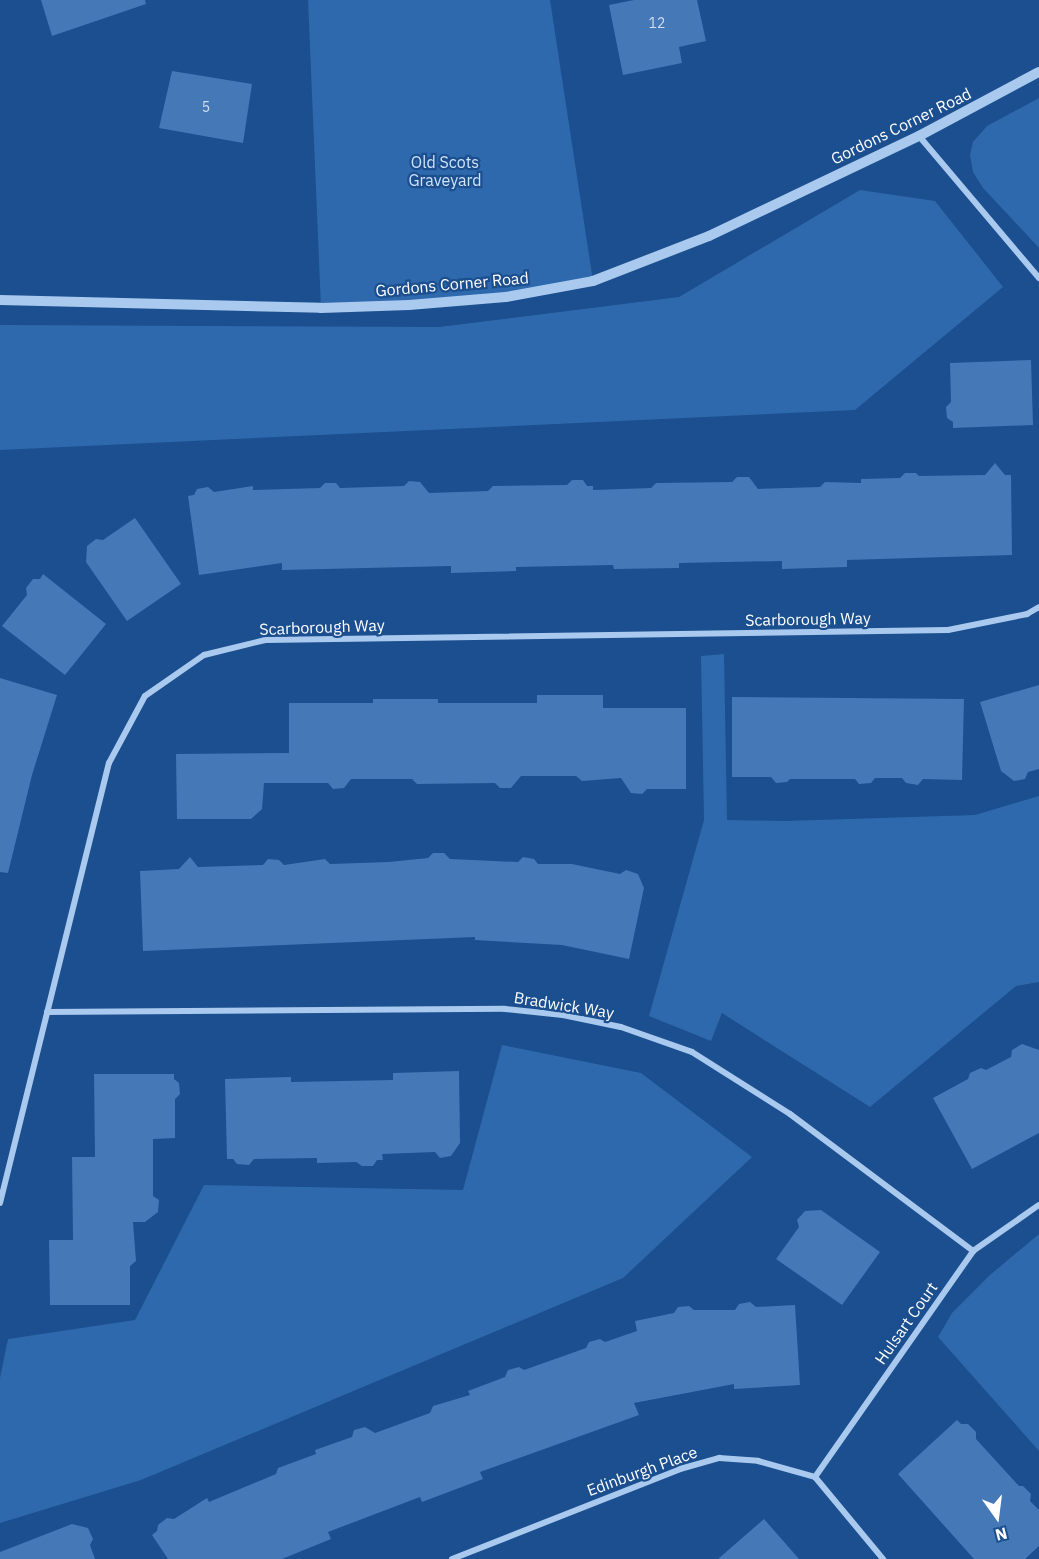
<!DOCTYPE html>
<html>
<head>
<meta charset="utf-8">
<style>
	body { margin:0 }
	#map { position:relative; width:1039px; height:1559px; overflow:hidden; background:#1b4f8f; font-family:"IBM Plex Sans",sans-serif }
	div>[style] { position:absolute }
	.green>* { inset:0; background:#2e69ad }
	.building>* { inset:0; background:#4478b7 }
	.minor>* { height:6px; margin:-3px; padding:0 3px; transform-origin:3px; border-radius:3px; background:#a9c9ee }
	.tertiary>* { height:10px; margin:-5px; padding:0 5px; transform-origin:5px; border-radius:5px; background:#a9c9ee }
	span { translate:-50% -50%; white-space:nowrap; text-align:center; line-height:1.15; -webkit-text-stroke:4.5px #1b4f8f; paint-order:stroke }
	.number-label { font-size:14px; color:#d0dded }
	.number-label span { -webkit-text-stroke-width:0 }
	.street-label { font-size:16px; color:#fff }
	.park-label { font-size:16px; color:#cfe3fa }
	.north { position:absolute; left:967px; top:1487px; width:60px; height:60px; -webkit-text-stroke:4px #1b4f8f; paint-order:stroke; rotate:166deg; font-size:16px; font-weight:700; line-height:24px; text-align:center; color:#fff }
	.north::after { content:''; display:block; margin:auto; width:21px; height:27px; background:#fff; clip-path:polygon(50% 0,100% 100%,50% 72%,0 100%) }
</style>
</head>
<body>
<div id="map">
	<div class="green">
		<div style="clip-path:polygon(308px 0,550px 0,593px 281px,506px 297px,321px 308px)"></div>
		<div style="clip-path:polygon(1039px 98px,1039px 248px,983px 188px,973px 172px,970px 155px,973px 142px,987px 126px)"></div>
		<div style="clip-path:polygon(860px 190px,935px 201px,1003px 287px,855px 410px,0 450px,0 325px,439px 327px,679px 297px)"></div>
		<div style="clip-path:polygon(724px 654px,727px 820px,785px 821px,975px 815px,1039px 796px,1039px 982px,1016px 986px,870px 1107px,722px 1013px,711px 1041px,649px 1016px,704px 820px,701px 656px)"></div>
		<div style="clip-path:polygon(502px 1045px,641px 1073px,752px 1157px,623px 1278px,141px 1480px,0 1523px,0 1378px,8px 1339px,135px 1320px,204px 1185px,463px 1190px)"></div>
		<div style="clip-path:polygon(1039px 1234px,1039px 1451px,938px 1337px,952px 1313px,990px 1275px)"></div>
	</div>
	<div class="building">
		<div style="clip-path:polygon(41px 0,145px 0,146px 4px,52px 36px)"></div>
		<div style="clip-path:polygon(634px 0,697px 0,706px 41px,679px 47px,682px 63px,623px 75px,609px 5px)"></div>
		<div style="clip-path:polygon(172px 71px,252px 84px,243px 143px,159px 128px)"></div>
		<div style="clip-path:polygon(1031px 360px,1033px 425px,953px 428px,953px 422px,947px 418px,946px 407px,951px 402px,950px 363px)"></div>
		<div style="clip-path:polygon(995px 463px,1005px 475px,1011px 475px,1012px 555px,847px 560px,847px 567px,782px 569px,782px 561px,679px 563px,679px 568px,614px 569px,613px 565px,516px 567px,516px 571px,451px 573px,451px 566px,282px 570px,282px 563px,199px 575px,188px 496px,194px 495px,197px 489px,208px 487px,214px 492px,253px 486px,253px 490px,320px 488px,325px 483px,336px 483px,340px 488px,404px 486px,409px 481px,420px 482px,429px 493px,488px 491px,493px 486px,567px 485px,572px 480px,583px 480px,587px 486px,593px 486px,593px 490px,651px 488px,656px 483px,732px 482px,737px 477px,749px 477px,758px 489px,820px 487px,825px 482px,861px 483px,861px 479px,900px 478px,905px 473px,916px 473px,919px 476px,985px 475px)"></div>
		<div style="clip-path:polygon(135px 518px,181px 584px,127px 621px,86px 562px,87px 546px,96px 539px,103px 540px)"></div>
		<div style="clip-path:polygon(43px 574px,106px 624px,65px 675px,2px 626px,27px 595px,26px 588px,33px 579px,40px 579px)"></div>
		<div style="clip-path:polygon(0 678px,57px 695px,32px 775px,8px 873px,0 872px)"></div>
		<div style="clip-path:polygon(1039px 685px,1039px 769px,1028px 772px,1025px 779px,1014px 781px,1001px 771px,980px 702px)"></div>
		<div style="clip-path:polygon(537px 695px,603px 695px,603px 708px,686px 708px,686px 789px,647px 789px,642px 794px,631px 793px,621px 778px,582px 781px,576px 776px,521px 776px,511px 788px,500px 788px,495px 783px,417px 784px,412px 779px,351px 779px,344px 788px,333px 789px,328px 783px,264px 783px,262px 809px,251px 819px,177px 819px,176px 754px,289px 753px,289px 703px,373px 703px,373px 699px,438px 699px,438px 703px,537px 703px)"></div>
		<div style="clip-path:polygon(732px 697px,964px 699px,962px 780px,923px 779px,918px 785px,906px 783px,902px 778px,875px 778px,871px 783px,859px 784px,855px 779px,790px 779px,787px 782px,776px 783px,771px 777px,732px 777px)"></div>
		<div style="clip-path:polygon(433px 853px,444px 853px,450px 859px,518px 862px,523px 857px,534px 859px,538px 864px,572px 864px,620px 874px,626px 870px,638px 874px,644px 888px,629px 959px,562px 945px,475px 940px,475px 937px,143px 951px,140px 871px,179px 869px,190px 857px,198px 867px,263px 865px,268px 859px,279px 860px,284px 865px,325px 859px,330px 864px,389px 862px,428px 858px)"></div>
		<div style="clip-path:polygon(1022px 1044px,1039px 1050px,1039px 1133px,972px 1169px,933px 1098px,968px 1079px,970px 1073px,981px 1068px,986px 1070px,1011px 1057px,1012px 1050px)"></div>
		<div style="clip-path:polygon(459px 1071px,460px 1143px,451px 1156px,440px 1158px,435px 1152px,382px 1154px,383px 1160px,377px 1160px,373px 1166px,362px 1166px,356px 1162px,317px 1163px,317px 1158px,254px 1159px,249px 1165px,237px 1164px,233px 1159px,227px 1159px,225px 1079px,291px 1077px,291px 1082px,393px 1080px,393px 1073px)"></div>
		<div style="clip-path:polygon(94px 1074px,174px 1074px,174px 1079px,179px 1083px,180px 1094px,175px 1099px,175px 1138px,153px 1139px,153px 1196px,159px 1200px,158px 1212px,145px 1222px,133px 1222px,136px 1261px,130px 1266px,130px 1305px,50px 1305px,49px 1240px,73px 1240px,72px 1157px,95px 1157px)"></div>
		<div style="clip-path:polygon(821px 1210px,880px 1252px,842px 1305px,776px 1259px,799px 1227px,797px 1220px,805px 1211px)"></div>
		<div style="clip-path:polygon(750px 1302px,756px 1307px,795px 1305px,800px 1385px,734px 1389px,734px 1384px,634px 1403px,639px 1415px,480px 1472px,483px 1479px,422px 1502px,420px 1497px,328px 1532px,331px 1539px,282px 1559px,168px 1559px,152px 1535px,157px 1531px,158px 1525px,167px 1518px,174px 1519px,207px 1498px,209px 1502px,276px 1474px,278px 1468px,316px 1454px,315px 1450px,352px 1437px,354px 1430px,365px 1427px,375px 1433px,430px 1413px,433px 1406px,470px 1395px,468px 1391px,505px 1377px,508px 1370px,519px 1367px,524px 1370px,586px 1348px,589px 1342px,600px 1339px,605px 1342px,637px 1331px,635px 1321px,674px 1313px,678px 1307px,689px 1306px,694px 1310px,735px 1310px,739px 1304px)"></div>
		<div style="clip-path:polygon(957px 1420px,961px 1424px,968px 1424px,976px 1432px,976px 1439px,1019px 1486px,1023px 1486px,1031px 1494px,1030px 1501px,1039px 1510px,1039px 1546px,1025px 1559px,974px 1559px,898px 1474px)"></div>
		<div style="clip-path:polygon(764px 1519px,799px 1559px,718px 1559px)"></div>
		<div style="clip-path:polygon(72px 1524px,88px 1528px,93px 1539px,90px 1545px,95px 1559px,0 1559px,0 1552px)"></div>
	</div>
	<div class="minor">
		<div style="left:919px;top:136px;width:186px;rotate:49.8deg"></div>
		<div style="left:47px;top:1012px;width:458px;rotate:-0.4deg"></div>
		<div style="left:505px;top:1009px;width:58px;rotate:5.9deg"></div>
		<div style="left:563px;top:1015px;width:59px;rotate:11.7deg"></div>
		<div style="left:621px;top:1027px;width:75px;rotate:19.4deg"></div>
		<div style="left:692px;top:1052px;width:116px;rotate:32.3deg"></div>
		<div style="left:790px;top:1114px;width:229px;rotate:36.8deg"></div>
		<div style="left:0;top:1203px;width:453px;rotate:-76.1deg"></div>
		<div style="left:109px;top:763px;width:76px;rotate:-61.8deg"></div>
		<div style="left:145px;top:696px;width:72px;rotate:-34.8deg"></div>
		<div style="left:204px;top:655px;width:63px;rotate:-13.8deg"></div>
		<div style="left:265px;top:640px;width:683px;rotate:-0.84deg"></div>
		<div style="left:948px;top:630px;width:81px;rotate:-11.4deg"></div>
		<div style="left:1027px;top:614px;width:14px;rotate:-30deg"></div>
		<div style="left:815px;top:1477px;width:276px;rotate:-55deg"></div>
		<div style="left:973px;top:1251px;width:80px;rotate:-34.9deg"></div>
		<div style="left:452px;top:1559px;width:245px;rotate:-21.5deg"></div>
		<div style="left:680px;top:1469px;width:41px;rotate:-15.8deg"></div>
		<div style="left:719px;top:1458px;width:39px;rotate:4deg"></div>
		<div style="left:758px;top:1461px;width:59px;rotate:15.7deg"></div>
		<div style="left:815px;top:1477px;width:107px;rotate:50.3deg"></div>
	</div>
	<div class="tertiary">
		<div style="left:0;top:300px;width:321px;rotate:1.4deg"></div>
		<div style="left:321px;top:308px;width:88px;rotate:-2deg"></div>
		<div style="left:409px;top:305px;width:97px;rotate:-4.7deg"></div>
		<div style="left:506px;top:297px;width:88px;rotate:-10.4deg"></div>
		<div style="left:593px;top:281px;width:124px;rotate:-21.2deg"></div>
		<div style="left:709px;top:236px;width:233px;rotate:-25.5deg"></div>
		<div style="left:919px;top:136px;width:136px;rotate:-28.1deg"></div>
	</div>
	<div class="number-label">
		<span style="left:657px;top:23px">12</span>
		<span style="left:206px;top:107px">5</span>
	</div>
	<div class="street-label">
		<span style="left:901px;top:126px;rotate:-26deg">Gordons Corner Road</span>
		<span style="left:452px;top:284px;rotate:-5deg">Gordons Corner Road</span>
		<span style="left:808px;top:619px;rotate:-1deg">Scarborough Way</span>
		<span style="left:322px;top:627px;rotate:-2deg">Scarborough Way</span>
		<span style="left:564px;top:1005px;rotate:9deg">Bradwick Way</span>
		<span style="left:906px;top:1323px;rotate:-55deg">Hulsart Court</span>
		<span style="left:642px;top:1471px;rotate:-20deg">Edinburgh Place</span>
	</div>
	<div class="park-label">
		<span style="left:445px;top:171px">Old Scots<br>Graveyard</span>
	</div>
	<div class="north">N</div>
</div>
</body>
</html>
